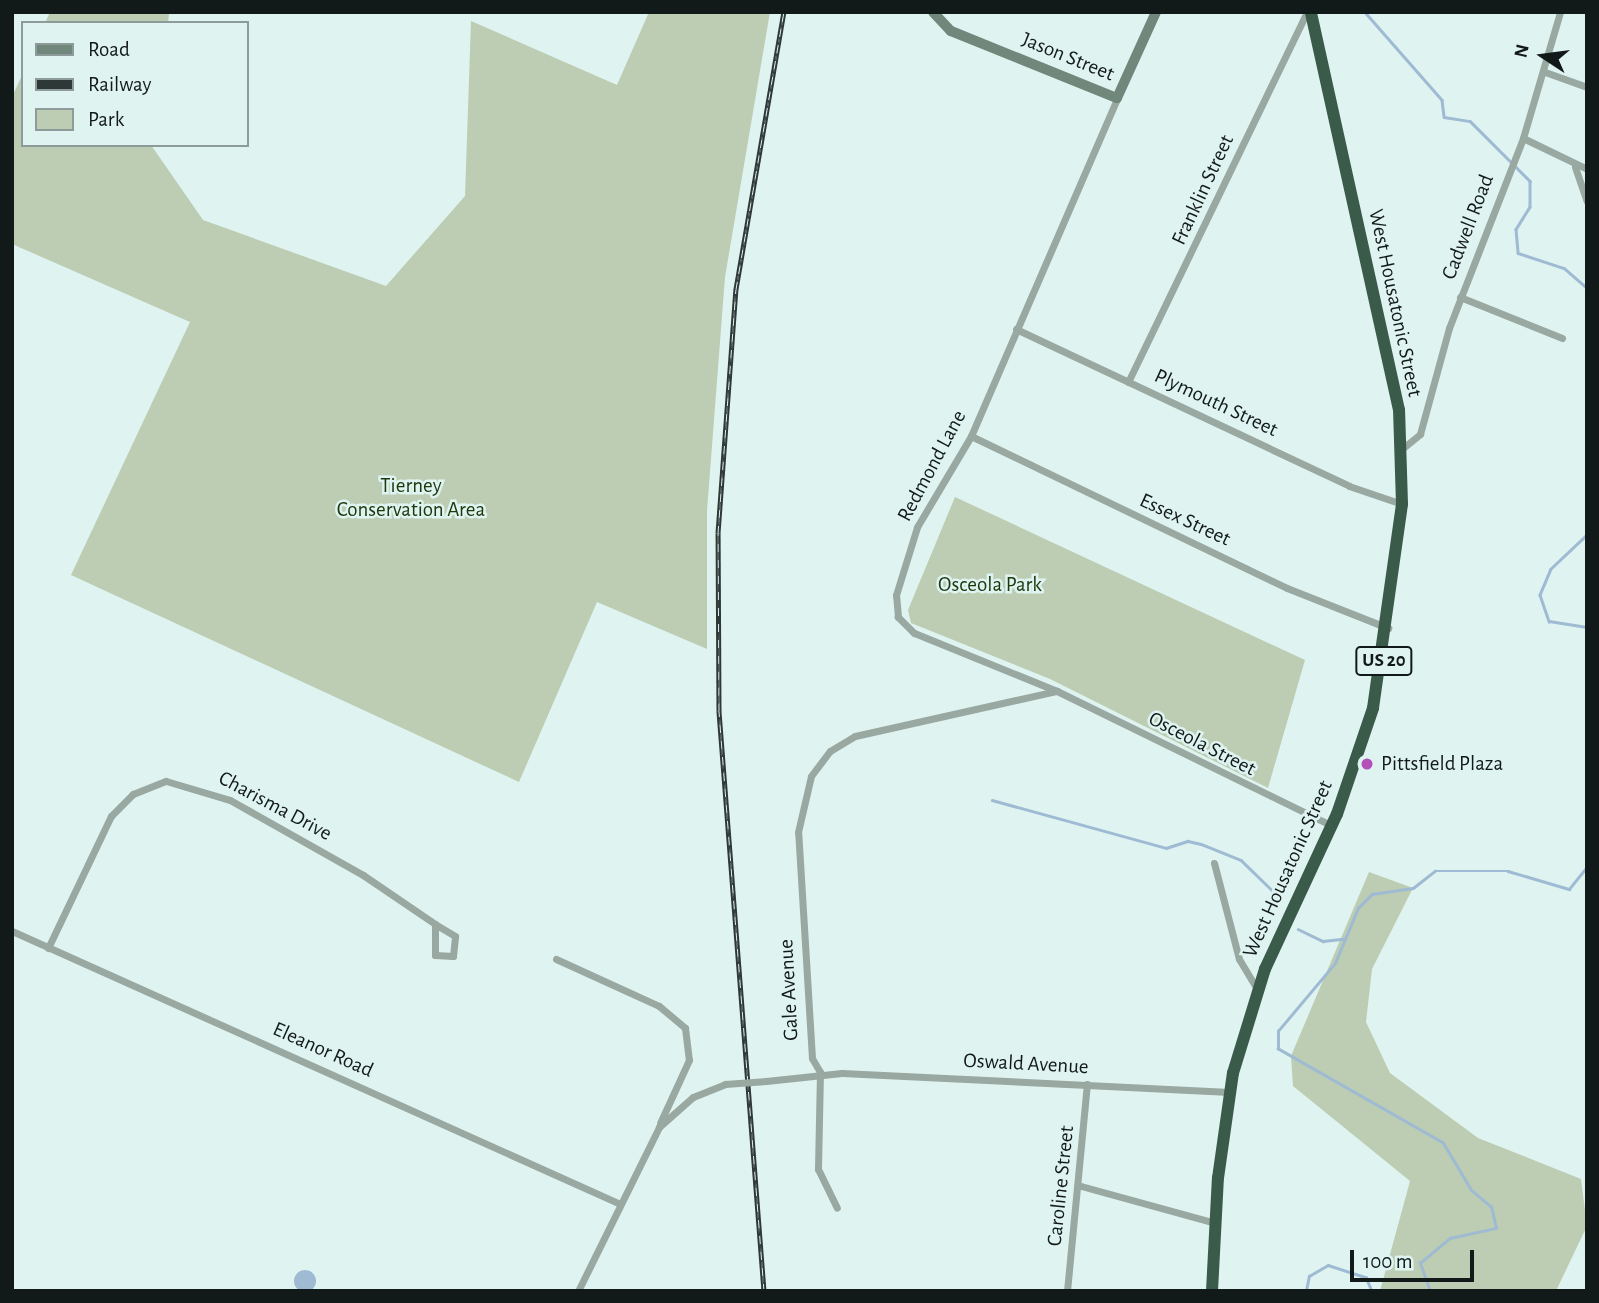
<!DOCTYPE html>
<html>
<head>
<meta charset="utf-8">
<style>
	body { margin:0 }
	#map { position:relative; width:1599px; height:1303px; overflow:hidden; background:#dff3f1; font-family:"Alegreya Sans",sans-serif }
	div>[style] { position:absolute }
	.green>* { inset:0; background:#bccdb3 }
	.water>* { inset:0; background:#9ebbd3 }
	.round { border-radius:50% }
	.stream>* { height:2.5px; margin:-1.25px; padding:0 1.25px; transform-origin:1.25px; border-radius:1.25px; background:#9ebbd3 }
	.street>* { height:7px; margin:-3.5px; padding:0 3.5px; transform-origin:3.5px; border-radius:3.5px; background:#99a8a0 }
	.secondary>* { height:10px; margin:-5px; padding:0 5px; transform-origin:5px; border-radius:5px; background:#70877b }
	.highway>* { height:12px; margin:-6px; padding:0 6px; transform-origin:6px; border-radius:6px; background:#3a5a4a }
	.rail>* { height:5px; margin-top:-2.5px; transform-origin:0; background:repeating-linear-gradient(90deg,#dff3f1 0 8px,#2e3837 0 16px); box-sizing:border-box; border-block:2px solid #2e3837 }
	.street-bridge>* { height:7px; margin:-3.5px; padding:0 3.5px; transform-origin:3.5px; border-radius:3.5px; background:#99a8a0 }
	.dots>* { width:19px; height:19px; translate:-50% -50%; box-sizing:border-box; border:4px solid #dff3f1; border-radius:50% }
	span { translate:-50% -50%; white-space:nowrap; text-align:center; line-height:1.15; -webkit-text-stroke:5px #dff3f1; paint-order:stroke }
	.shield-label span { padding:2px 5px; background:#dff3f1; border:2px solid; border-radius:5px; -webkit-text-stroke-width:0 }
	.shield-label { font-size:19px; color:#121a19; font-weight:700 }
	.street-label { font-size:21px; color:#121a19 }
	.park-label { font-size:21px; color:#1c370a }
	.poi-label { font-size:21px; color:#121a19 }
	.left { translate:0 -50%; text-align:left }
	.frame { position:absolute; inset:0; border:14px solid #121a19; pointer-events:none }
	.legend { position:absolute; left:21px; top:21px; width:228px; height:126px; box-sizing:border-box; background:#dff3f1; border:2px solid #8d9c9b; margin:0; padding:9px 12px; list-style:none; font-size:21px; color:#121a19 }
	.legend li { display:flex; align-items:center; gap:14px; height:35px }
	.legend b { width:35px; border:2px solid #8d9c9b }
	.north { position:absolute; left:1508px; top:21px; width:70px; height:70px; -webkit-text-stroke:5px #dff3f1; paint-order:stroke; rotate:283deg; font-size:19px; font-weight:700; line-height:28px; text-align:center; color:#121a19 }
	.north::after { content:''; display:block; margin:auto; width:24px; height:32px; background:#121a19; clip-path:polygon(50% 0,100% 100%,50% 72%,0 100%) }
	.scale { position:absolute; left:1350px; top:1250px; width:124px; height:32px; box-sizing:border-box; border:4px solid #121a19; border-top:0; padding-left:9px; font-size:21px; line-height:24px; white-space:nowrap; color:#121a19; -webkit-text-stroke:5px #dff3f1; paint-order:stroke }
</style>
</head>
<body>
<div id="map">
	<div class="green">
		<div style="clip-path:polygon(50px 12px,151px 12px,169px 14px,168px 23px,45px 23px)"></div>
		<div style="clip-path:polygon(649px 12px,770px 12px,725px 277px,707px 511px,707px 649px,597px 602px,519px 782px,71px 575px,190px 322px,12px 244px,12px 97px,23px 73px,23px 145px,151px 145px,203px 220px,386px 286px,465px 196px,471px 21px,617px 85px)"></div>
		<div style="clip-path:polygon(955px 497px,1305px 660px,1268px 788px,1050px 679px,911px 623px,908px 610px)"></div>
		<div style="clip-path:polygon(1369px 872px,1413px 888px,1372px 969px,1366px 1022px,1390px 1073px,1478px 1138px,1581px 1179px,1587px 1226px,1556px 1291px,1380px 1291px,1410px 1181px,1293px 1086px,1291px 1056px)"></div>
	</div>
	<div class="water">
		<div class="round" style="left:294px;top:1270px;width:22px;height:22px"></div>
	</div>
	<div class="stream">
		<div style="left:1365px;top:12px;width:117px;rotate:48.8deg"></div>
		<div style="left:1442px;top:100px;width:17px;rotate:83deg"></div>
		<div style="left:1444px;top:117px;width:26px;rotate:9deg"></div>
		<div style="left:1470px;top:121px;width:85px;rotate:45deg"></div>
		<div style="left:1530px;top:181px;width:26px;rotate:90deg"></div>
		<div style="left:1530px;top:207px;width:26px;rotate:122deg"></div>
		<div style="left:1516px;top:229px;width:24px;rotate:85deg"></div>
		<div style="left:1518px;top:253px;width:48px;rotate:18.1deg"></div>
		<div style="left:1564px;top:268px;width:30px;rotate:41deg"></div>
		<div style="left:1587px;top:535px;width:50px;rotate:136.6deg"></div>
		<div style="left:1551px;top:569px;width:28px;rotate:113deg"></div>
		<div style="left:1540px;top:595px;width:28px;rotate:71deg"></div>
		<div style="left:1549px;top:621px;width:38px;rotate:9deg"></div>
		<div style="left:992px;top:800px;width:180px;rotate:15.4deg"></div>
		<div style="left:1166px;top:848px;width:23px;rotate:-18deg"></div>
		<div style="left:1188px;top:841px;width:13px;rotate:13deg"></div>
		<div style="left:1201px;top:844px;width:43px;rotate:21.8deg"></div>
		<div style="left:1241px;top:860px;width:50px;rotate:44.2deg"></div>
		<div style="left:1298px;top:929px;width:28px;rotate:26deg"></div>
		<div style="left:1323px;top:941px;width:20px;rotate:-6deg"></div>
		<div style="left:1306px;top:1291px;width:15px;rotate:-79deg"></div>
		<div style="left:1309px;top:1276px;width:22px;rotate:-30deg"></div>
		<div style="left:1328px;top:1265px;width:40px;rotate:18deg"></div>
		<div style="left:1366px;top:1277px;width:15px;rotate:67deg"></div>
		<div style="left:1430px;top:1291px;width:30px;rotate:-110deg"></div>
		<div style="left:1420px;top:1263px;width:39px;rotate:-40deg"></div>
		<div style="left:1450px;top:1238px;width:47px;rotate:-12.3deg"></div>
		<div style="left:1496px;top:1228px;width:22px;rotate:-103deg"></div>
		<div style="left:1491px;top:1207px;width:26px;rotate:-140deg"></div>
		<div style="left:1471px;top:1190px;width:55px;rotate:-120.8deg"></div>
		<div style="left:1443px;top:1143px;width:190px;rotate:-150.3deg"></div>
		<div style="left:1278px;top:1049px;width:18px;rotate:-90deg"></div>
		<div style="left:1278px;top:1031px;width:89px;rotate:-50deg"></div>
		<div style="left:1335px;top:963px;width:60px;rotate:-67.3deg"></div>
		<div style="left:1358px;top:908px;width:20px;rotate:-45deg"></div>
		<div style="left:1372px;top:894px;width:41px;rotate:-8.3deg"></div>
		<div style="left:1413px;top:888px;width:28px;rotate:-38deg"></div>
		<div style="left:1435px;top:871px;width:73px"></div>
		<div style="left:1508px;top:871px;width:64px;rotate:16.4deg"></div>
		<div style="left:1569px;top:889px;width:28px;rotate:-51deg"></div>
	</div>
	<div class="street">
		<div style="left:1545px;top:72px;width:45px;rotate:19.7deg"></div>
		<div style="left:1523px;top:138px;width:71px;rotate:25.8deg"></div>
		<div style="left:1575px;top:167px;width:36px;rotate:71deg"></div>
		<div style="left:1460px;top:297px;width:110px;rotate:21.9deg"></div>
		<div style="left:1016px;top:329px;width:368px;rotate:25.2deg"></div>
		<div style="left:1349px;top:486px;width:56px;rotate:18.8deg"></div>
		<div style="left:1128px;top:382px;width:411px;rotate:-64.2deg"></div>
		<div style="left:971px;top:436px;width:351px;rotate:25.7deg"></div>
		<div style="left:1287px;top:588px;width:109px;rotate:21.6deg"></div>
		<div style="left:1403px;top:448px;width:22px;rotate:-39deg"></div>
		<div style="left:1420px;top:434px;width:110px;rotate:-74.7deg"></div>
		<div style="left:1449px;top:328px;width:204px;rotate:-68.7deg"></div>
		<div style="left:1523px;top:138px;width:131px;rotate:-73.6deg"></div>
		<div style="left:1057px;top:691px;width:306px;rotate:26.1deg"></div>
		<div style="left:1214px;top:863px;width:99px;rotate:75.4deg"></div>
		<div style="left:1239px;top:959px;width:35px;rotate:59deg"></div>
		<div style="left:12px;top:931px;width:664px;rotate:24.17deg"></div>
		<div style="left:48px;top:948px;width:146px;rotate:-64.5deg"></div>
		<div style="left:111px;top:816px;width:31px;rotate:-45deg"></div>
		<div style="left:133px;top:794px;width:35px;rotate:-22deg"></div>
		<div style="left:166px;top:781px;width:67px;rotate:16.5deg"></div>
		<div style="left:230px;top:800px;width:153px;rotate:29.4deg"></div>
		<div style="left:363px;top:875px;width:87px;rotate:34.2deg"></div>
		<div style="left:435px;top:924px;width:31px;rotate:90deg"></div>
		<div style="left:435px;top:955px;width:18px;rotate:3deg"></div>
		<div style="left:453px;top:956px;width:20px;rotate:-84deg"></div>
		<div style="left:455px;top:936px;width:23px;rotate:-149deg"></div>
		<div style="left:556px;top:959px;width:113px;rotate:24.5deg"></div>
		<div style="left:659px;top:1006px;width:34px;rotate:40deg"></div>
		<div style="left:685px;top:1028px;width:32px;rotate:83deg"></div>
		<div style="left:689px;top:1060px;width:69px;rotate:114.7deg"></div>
		<div style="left:820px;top:1072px;width:16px;rotate:-120deg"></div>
		<div style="left:812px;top:1058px;width:226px;rotate:-93.5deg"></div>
		<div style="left:798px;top:832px;width:57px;rotate:-76.9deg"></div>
		<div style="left:811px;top:776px;width:31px;rotate:-53deg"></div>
		<div style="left:830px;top:751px;width:29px;rotate:-31deg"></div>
		<div style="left:855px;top:736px;width:207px;rotate:-12.6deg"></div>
		<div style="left:1057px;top:691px;width:154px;rotate:-157.9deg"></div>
		<div style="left:914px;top:633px;width:23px;rotate:-135deg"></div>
		<div style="left:898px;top:617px;width:22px;rotate:-95deg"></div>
		<div style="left:896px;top:595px;width:71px;rotate:-72.8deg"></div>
		<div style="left:917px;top:527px;width:106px;rotate:-59.3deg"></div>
		<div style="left:971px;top:436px;width:368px;rotate:-66.6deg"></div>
		<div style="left:820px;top:1072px;width:97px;rotate:91.2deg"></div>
		<div style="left:818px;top:1169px;width:43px;rotate:64deg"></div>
		<div style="left:766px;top:1081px;width:76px;rotate:-6deg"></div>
		<div style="left:842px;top:1073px;width:388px;rotate:2.8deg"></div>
		<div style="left:1081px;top:1186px;width:139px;rotate:15.4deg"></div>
		<div style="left:578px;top:1291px;width:183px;rotate:-63.7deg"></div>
		<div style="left:659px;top:1127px;width:45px;rotate:-41.4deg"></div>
		<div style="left:693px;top:1097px;width:35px;rotate:-22deg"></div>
		<div style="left:1067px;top:1291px;width:208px;rotate:-84.5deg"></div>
	</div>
	<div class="secondary">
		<div style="left:933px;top:12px;width:26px;rotate:47deg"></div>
		<div style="left:951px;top:31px;width:179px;rotate:22deg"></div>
		<div style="left:1117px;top:98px;width:94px;rotate:-65.6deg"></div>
	</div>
	<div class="highway">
		<div style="left:1212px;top:1291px;width:113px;rotate:-87deg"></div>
		<div style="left:1218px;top:1178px;width:106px;rotate:-81.9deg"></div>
		<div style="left:1233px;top:1073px;width:109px;rotate:-72.9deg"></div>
		<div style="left:1265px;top:969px;width:171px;rotate:-65.1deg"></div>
		<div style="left:1337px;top:814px;width:112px;rotate:-71.2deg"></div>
		<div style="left:1373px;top:708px;width:206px;rotate:-81.9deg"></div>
		<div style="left:1402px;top:504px;width:94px;rotate:-91.8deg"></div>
		<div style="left:1399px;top:410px;width:408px;rotate:-102.5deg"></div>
	</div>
	<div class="rail">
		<div style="left:764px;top:1291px;width:582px;rotate:-94.44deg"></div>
		<div style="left:719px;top:711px;width:178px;rotate:-90.3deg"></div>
		<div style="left:718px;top:533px;width:245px;rotate:-85.8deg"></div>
		<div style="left:736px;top:289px;width:281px;rotate:-80.2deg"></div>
	</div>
	<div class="street-bridge">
		<div style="left:725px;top:1084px;width:41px;rotate:-4.2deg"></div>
	</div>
	<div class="dots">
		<div style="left:1367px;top:764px;background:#b351b9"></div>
	</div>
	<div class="shield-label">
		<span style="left:1384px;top:661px">US 20</span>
	</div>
	<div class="street-label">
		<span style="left:1068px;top:57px;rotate:22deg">Jason Street</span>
		<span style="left:1203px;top:190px;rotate:-65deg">Franklin Street</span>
		<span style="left:1468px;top:227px;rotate:-69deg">Cadwell Road</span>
		<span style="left:1395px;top:303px;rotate:78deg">West Housatonic Street</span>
		<span style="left:1216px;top:403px;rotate:25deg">Plymouth Street</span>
		<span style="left:932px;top:466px;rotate:-62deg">Redmond Lane</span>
		<span style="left:1185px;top:520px;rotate:25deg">Essex Street</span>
		<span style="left:1202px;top:744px;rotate:27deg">Osceola Street</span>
		<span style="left:275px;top:806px;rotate:28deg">Charisma Drive</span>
		<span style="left:1288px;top:869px;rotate:-66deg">West Housatonic Street</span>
		<span style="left:789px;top:990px;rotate:-93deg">Gale Avenue</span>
		<span style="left:323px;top:1050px;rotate:24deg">Eleanor Road</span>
		<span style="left:1026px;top:1064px;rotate:3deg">Oswald Avenue</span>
		<span style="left:1061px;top:1186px;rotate:-84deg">Caroline Street</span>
	</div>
	<div class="park-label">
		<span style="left:411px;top:498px">Tierney<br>Conservation Area</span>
		<span style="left:990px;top:585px">Osceola Park</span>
	</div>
	<div class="poi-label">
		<span class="left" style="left:1381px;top:764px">Pittsfield Plaza</span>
	</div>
	<div class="frame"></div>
	<ul class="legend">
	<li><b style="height:9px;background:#70877b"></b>Road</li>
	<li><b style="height:9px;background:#2e3837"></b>Railway</li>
	<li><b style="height:19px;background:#bccdb3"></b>Park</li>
	</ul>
	<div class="north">N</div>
	<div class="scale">100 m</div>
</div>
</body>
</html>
